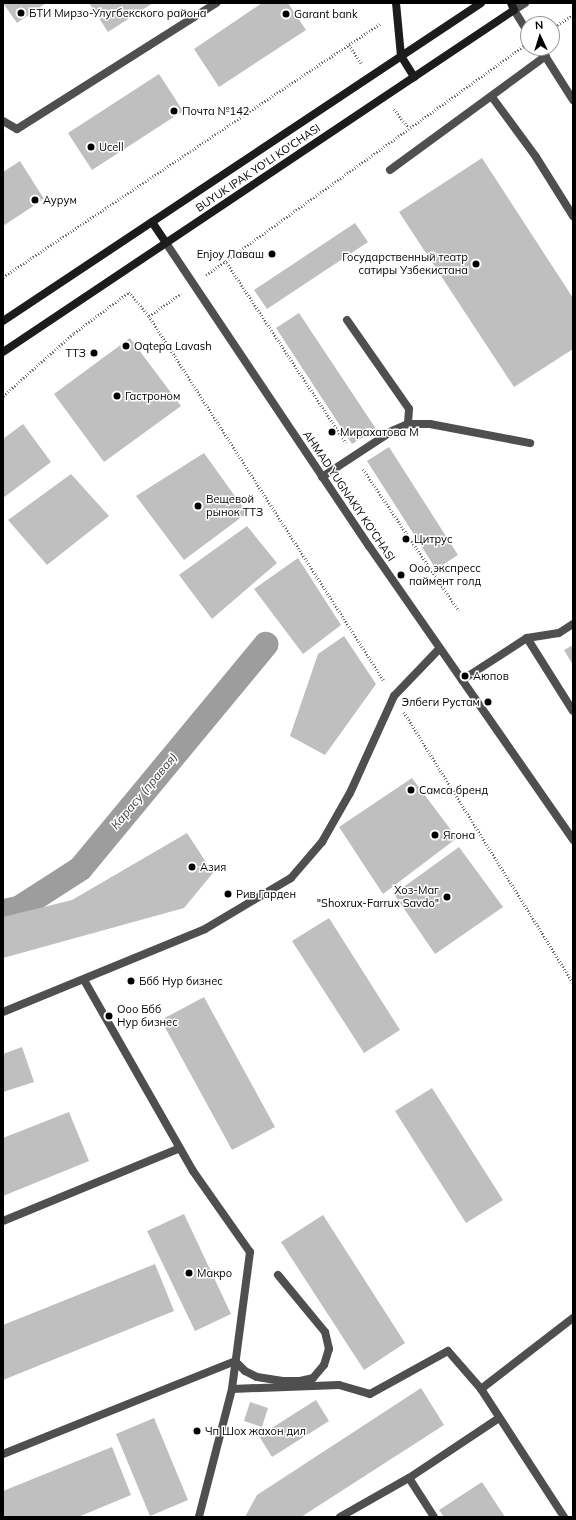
<!DOCTYPE html>
<html>
<head>
<meta charset="utf-8">
<style>
	body { margin:0 }
	#map { position:relative; width:576px; height:1520px; overflow:hidden; background:#fff; font-family:Mulish,sans-serif }
	div>[style] { position:absolute }
	.canal>* { height:25px; margin:-12.5px; padding:0 12.5px; transform-origin:12.5px; border-radius:12.5px; background:#9d9d9d }
	.building>* { inset:0; background:#bfbfbf }
	.path>* { height:2.5px; margin-top:-1.25px; transform-origin:0; background:repeating-linear-gradient(90deg,#717171 0 1px,transparent 0 3px) }
	.service>* { height:8px; margin:-4px; padding:0 4px; transform-origin:4px; border-radius:4px; background:#4f4f4f }
	.minor>* { height:8px; margin:-4px; padding:0 4px; transform-origin:4px; border-radius:4px; background:#4f4f4f }
	.tertiary>* { height:8px; margin:-4px; padding:0 4px; transform-origin:4px; border-radius:4px; background:#4f4f4f }
	.secondary>* { height:8px; margin:-4px; padding:0 4px; transform-origin:4px; border-radius:4px; background:#1c1c1c }
	.dots>* { width:11px; height:11px; translate:-50% -50%; box-sizing:border-box; border:2px solid #fff; border-radius:50% }
	span { translate:-50% -50%; white-space:nowrap; text-align:center; line-height:1.15; -webkit-text-stroke:3px #fff; paint-order:stroke }
	.poi-label { font-size:11px; color:#000 }
	.left { translate:0 -50%; text-align:left }
	.right { translate:-100% -50%; text-align:right }
	.street-label { font-size:11px; color:#000 }
	.water-label { font-size:12px; color:#3e3e3e; font-style:italic }
	.frame { position:absolute; inset:0; border:4px solid #000; pointer-events:none }
	.north { position:absolute; left:520px; top:16px; width:40px; height:40px; box-sizing:border-box; background:#fff; border:1px solid #999; border-radius:50%; rotate:356deg; font-size:11px; font-weight:700; line-height:16px; text-align:center; color:#000 }
	.north::after { content:''; display:block; margin:auto; width:14px; height:18px; background:#000; clip-path:polygon(50% 0,100% 100%,50% 72%,0 100%) }
</style>
</head>
<body>
<div id="map">
	<div class="canal">
		<div style="left:3px;top:911px;width:15px;rotate:-11deg"></div>
		<div style="left:18px;top:908px;width:74px;rotate:-32.8deg"></div>
		<div style="left:80px;top:868px;width:291px;rotate:-50.4deg"></div>
	</div>
	<div class="building">
		<div style="clip-path:polygon(3px 3px,46px 3px,17px 23px)"></div>
		<div style="clip-path:polygon(89px 3px,153px 3px,108px 32px)"></div>
		<div style="clip-path:polygon(262px 3px,288px 3px,306px 30px,219px 87px,194px 49px)"></div>
		<div style="clip-path:polygon(159px 74px,183px 111px,92px 170px,68px 133px)"></div>
		<div style="clip-path:polygon(482px 158px,573px 298px,573px 349px,514px 387px,399px 212px)"></div>
		<div style="clip-path:polygon(20px 161px,44px 199px,3px 226px,3px 172px)"></div>
		<div style="clip-path:polygon(355px 223px,368px 242px,267px 309px,254px 290px)"></div>
		<div style="clip-path:polygon(299px 313px,376px 429px,352px 444px,276px 328px)"></div>
		<div style="clip-path:polygon(130px 338px,181px 406px,104px 462px,54px 394px)"></div>
		<div style="clip-path:polygon(23px 424px,51px 462px,3px 498px,3px 439px)"></div>
		<div style="clip-path:polygon(389px 447px,458px 555px,436px 569px,367px 461px)"></div>
		<div style="clip-path:polygon(204px 453px,247px 513px,184px 560px,136px 496px)"></div>
		<div style="clip-path:polygon(71px 474px,109px 516px,47px 565px,8px 520px)"></div>
		<div style="clip-path:polygon(247px 526px,277px 563px,212px 619px,179px 575px)"></div>
		<div style="clip-path:polygon(298px 558px,341px 625px,303px 654px,254px 589px)"></div>
		<div style="clip-path:polygon(344px 636px,376px 684px,325px 755px,290px 736px,318px 654px)"></div>
		<div style="clip-path:polygon(573px 645px,573px 665px,564px 650px)"></div>
		<div style="clip-path:polygon(412px 778px,457px 838px,383px 894px,339px 827px)"></div>
		<div style="clip-path:polygon(187px 833px,213px 873px,184px 908px,3px 958px,3px 917px,72px 900px)"></div>
		<div style="clip-path:polygon(459px 847px,503px 907px,435px 954px,394px 894px)"></div>
		<div style="clip-path:polygon(329px 918px,400px 1030px,364px 1053px,292px 941px)"></div>
		<div style="clip-path:polygon(204px 997px,275px 1127px,232px 1150px,161px 1020px)"></div>
		<div style="clip-path:polygon(22px 1047px,34px 1082px,3px 1092px,3px 1054px)"></div>
		<div style="clip-path:polygon(432px 1088px,503px 1200px,466px 1223px,395px 1111px)"></div>
		<div style="clip-path:polygon(69px 1112px,89px 1161px,3px 1196px,3px 1138px)"></div>
		<div style="clip-path:polygon(184px 1214px,231px 1314px,195px 1331px,147px 1231px)"></div>
		<div style="clip-path:polygon(323px 1215px,405px 1343px,364px 1370px,281px 1242px)"></div>
		<div style="clip-path:polygon(155px 1264px,174px 1311px,3px 1380px,3px 1325px)"></div>
		<div style="clip-path:polygon(421px 1388px,444px 1425px,301px 1517px,245px 1517px,257px 1495px)"></div>
		<div style="clip-path:polygon(316px 1400px,329px 1421px,272px 1457px,259px 1436px)"></div>
		<div style="clip-path:polygon(250px 1402px,268px 1408px,262px 1427px,244px 1421px)"></div>
		<div style="clip-path:polygon(154px 1418px,188px 1500px,150px 1516px,116px 1434px)"></div>
		<div style="clip-path:polygon(112px 1447px,131px 1495px,78px 1517px,3px 1517px,3px 1491px)"></div>
		<div style="clip-path:polygon(482px 1482px,505px 1517px,444px 1517px,439px 1510px)"></div>
	</div>
	<div class="path">
		<div style="left:552px;top:28px;width:25px;rotate:-32deg"></div>
		<div style="left:349px;top:45px;width:23px;rotate:56deg"></div>
		<div style="left:394px;top:109px;width:23px;rotate:52deg"></div>
		<div style="left:225px;top:260px;width:219px;rotate:56.5deg"></div>
		<div style="left:206px;top:275px;width:391px;rotate:-35.8deg"></div>
		<div style="left:3px;top:277px;width:455px;rotate:-33.9deg"></div>
		<div style="left:149px;top:316px;width:435px;rotate:57.2deg"></div>
		<div style="left:3px;top:396px;width:95px;rotate:-41.6deg"></div>
		<div style="left:74px;top:333px;width:69px;rotate:-36.7deg"></div>
		<div style="left:129px;top:292px;width:31px;rotate:50deg"></div>
		<div style="left:149px;top:316px;width:39px;rotate:-35deg"></div>
		<div style="left:363px;top:469px;width:171px;rotate:55.9deg"></div>
		<div style="left:404px;top:712px;width:319px;rotate:58deg"></div>
	</div>
	<div class="service">
		<div style="left:514px;top:10px;width:26px;rotate:58deg"></div>
		<div style="left:540px;top:48px;width:62px;rotate:57.6deg"></div>
		<div style="left:492px;top:97px;width:74px;rotate:53.7deg"></div>
		<div style="left:536px;top:157px;width:70px;rotate:57.9deg"></div>
		<div style="left:3px;top:121px;width:16px;rotate:30deg"></div>
		<div style="left:17px;top:129px;width:236px;rotate:-32.3deg"></div>
		<div style="left:390px;top:170px;width:193px;rotate:-36.2deg"></div>
		<div style="left:347px;top:320px;width:108px;rotate:55.1deg"></div>
		<div style="left:409px;top:409px;width:15px;rotate:94deg"></div>
		<div style="left:322px;top:477px;width:84px;rotate:-33.3deg"></div>
		<div style="left:392px;top:431px;width:17px;rotate:-24deg"></div>
		<div style="left:408px;top:424px;width:22px"></div>
		<div style="left:430px;top:424px;width:102px;rotate:10.8deg"></div>
		<div style="left:527px;top:638px;width:86px;rotate:57.8deg"></div>
		<div style="left:462px;top:680px;width:77px;rotate:-32.9deg"></div>
		<div style="left:527px;top:638px;width:32px;rotate:-9deg"></div>
		<div style="left:559px;top:633px;width:17px;rotate:-33deg"></div>
		<div style="left:235px;top:1361px;width:14px;rotate:45deg"></div>
		<div style="left:245px;top:1371px;width:13px;rotate:27deg"></div>
		<div style="left:257px;top:1377px;width:26px;rotate:9deg"></div>
		<div style="left:283px;top:1381px;width:17px"></div>
		<div style="left:300px;top:1381px;width:13px;rotate:-13deg"></div>
		<div style="left:313px;top:1378px;width:17px;rotate:-50deg"></div>
		<div style="left:324px;top:1365px;width:17px;rotate:-73deg"></div>
		<div style="left:329px;top:1349px;width:17px;rotate:-103deg"></div>
		<div style="left:325px;top:1332px;width:74px;rotate:-129.5deg"></div>
		<div style="left:409px;top:1478px;width:46px;rotate:57.3deg"></div>
		<div style="left:340px;top:1517px;width:79px;rotate:-29.5deg"></div>
		<div style="left:409px;top:1478px;width:108px;rotate:-33.7deg"></div>
	</div>
	<div class="minor">
		<div style="left:84px;top:980px;width:220px;rotate:60.3deg"></div>
		<div style="left:193px;top:1171px;width:99px;rotate:54.9deg"></div>
		<div style="left:250px;top:1252px;width:138px;rotate:97.5deg"></div>
		<div style="left:232px;top:1389px;width:132px;rotate:104.5deg"></div>
		<div style="left:3px;top:1012px;width:218px;rotate:-22.3deg"></div>
		<div style="left:205px;top:929px;width:100px;rotate:-30.7deg"></div>
		<div style="left:291px;top:878px;width:48px;rotate:-49.3deg"></div>
		<div style="left:322px;top:842px;width:56px;rotate:-60.3deg"></div>
		<div style="left:350px;top:793px;width:107px;rotate:-65.6deg"></div>
		<div style="left:394px;top:696px;width:66px;rotate:-46.2deg"></div>
		<div style="left:3px;top:1221px;width:191px;rotate:-22.4deg"></div>
		<div style="left:232px;top:1389px;width:107px;rotate:-2.1deg"></div>
		<div style="left:339px;top:1385px;width:32px;rotate:16deg"></div>
		<div style="left:370px;top:1394px;width:89px;rotate:-28.9deg"></div>
		<div style="left:448px;top:1351px;width:50px;rotate:49deg"></div>
		<div style="left:481px;top:1389px;width:153px;rotate:57deg"></div>
		<div style="left:481px;top:1389px;width:116px;rotate:-37.7deg"></div>
		<div style="left:3px;top:1454px;width:250px;rotate:-21.8deg"></div>
	</div>
	<div class="tertiary">
		<div style="left:514px;top:10px;width:13px;rotate:-32deg"></div>
		<div style="left:166px;top:243px;width:365px;rotate:56.2deg"></div>
		<div style="left:369px;top:546px;width:358px;rotate:55.2deg"></div>
	</div>
	<div class="secondary">
		<div style="left:396px;top:3px;width:53px;rotate:84.6deg"></div>
		<div style="left:401px;top:56px;width:25px;rotate:58deg"></div>
		<div style="left:152px;top:222px;width:25px;rotate:56deg"></div>
		<div style="left:3px;top:321px;width:574px;rotate:-33.63deg"></div>
		<div style="left:3px;top:352px;width:615px;rotate:-33.79deg"></div>
		<div style="left:514px;top:10px;width:8px;rotate:-113deg"></div>
	</div>
	<div class="dots">
		<div style="left:21px;top:13px;background:#000"></div>
		<div style="left:286px;top:14px;background:#000"></div>
		<div style="left:174px;top:111px;background:#000"></div>
		<div style="left:91px;top:147px;background:#000"></div>
		<div style="left:35px;top:200px;background:#000"></div>
		<div style="left:272px;top:254px;background:#000"></div>
		<div style="left:476px;top:264px;background:#000"></div>
		<div style="left:126px;top:346px;background:#000"></div>
		<div style="left:94px;top:353px;background:#000"></div>
		<div style="left:117px;top:396px;background:#000"></div>
		<div style="left:332px;top:432px;background:#000"></div>
		<div style="left:198px;top:506px;background:#000"></div>
		<div style="left:406px;top:539px;background:#000"></div>
		<div style="left:401px;top:575px;background:#000"></div>
		<div style="left:465px;top:676px;background:#000"></div>
		<div style="left:488px;top:702px;background:#000"></div>
		<div style="left:411px;top:790px;background:#000"></div>
		<div style="left:435px;top:835px;background:#000"></div>
		<div style="left:192px;top:867px;background:#000"></div>
		<div style="left:228px;top:894px;background:#000"></div>
		<div style="left:447px;top:897px;background:#000"></div>
		<div style="left:131px;top:981px;background:#000"></div>
		<div style="left:109px;top:1016px;background:#000"></div>
		<div style="left:189px;top:1273px;background:#000"></div>
		<div style="left:197px;top:1431px;background:#000"></div>
	</div>
	<div class="poi-label">
		<span class="left" style="left:29px;top:13px">БТИ Мирзо-Улугбекского района</span>
		<span class="left" style="left:294px;top:14px">Garant bank</span>
		<span class="left" style="left:182px;top:111px">Почта №142</span>
		<span class="left" style="left:99px;top:147px">Ucell</span>
		<span class="left" style="left:43px;top:200px">Аурум</span>
		<span class="right" style="left:264px;top:254px">Enjoy Лаваш</span>
		<span class="right" style="left:468px;top:264px">Государственный театр<br>сатиры Узбекистана</span>
		<span class="left" style="left:134px;top:346px">Oqtepa Lavash</span>
		<span class="right" style="left:86px;top:353px">ТТЗ</span>
		<span class="left" style="left:125px;top:396px">Гастроном</span>
		<span class="left" style="left:340px;top:432px">Мирахатова М</span>
		<span class="left" style="left:206px;top:506px">Вещевой<br>рынок ТТЗ</span>
		<span class="left" style="left:414px;top:539px">Цитрус</span>
		<span class="left" style="left:409px;top:575px">Ооо экспресс<br>паймент голд</span>
		<span class="left" style="left:473px;top:676px">Аюпов</span>
		<span class="right" style="left:480px;top:702px">Элбеги Рустам</span>
		<span class="left" style="left:419px;top:790px">Самса бренд</span>
		<span class="left" style="left:443px;top:835px">Ягона</span>
		<span class="left" style="left:200px;top:867px">Азия</span>
		<span class="right" style="left:439px;top:897px">Хоз-Маг<br>"Shoxrux-Farrux Savdo"</span>
		<span class="left" style="left:236px;top:894px">Рив Гарден</span>
		<span class="left" style="left:139px;top:981px">Ббб Нур бизнес</span>
		<span class="left" style="left:117px;top:1016px">Ооо Ббб<br>Нур бизнес</span>
		<span class="left" style="left:197px;top:1273px">Макро</span>
		<span class="left" style="left:205px;top:1431px">Чп Шох жахон дил</span>
	</div>
	<div class="street-label">
		<span style="left:258px;top:168px;rotate:-34deg">BUYUK IPAK YO'LI KO'CHASI</span>
		<span style="left:349px;top:496px;rotate:56deg">AHMAD YUGNAKIY KO'CHASI</span>
	</div>
	<div class="water-label">
		<span style="left:144px;top:791px;rotate:-50deg">Карасу (правая)</span>
	</div>
	<div class="frame"></div>
	<div class="north">N</div>
</div>
</body>
</html>
